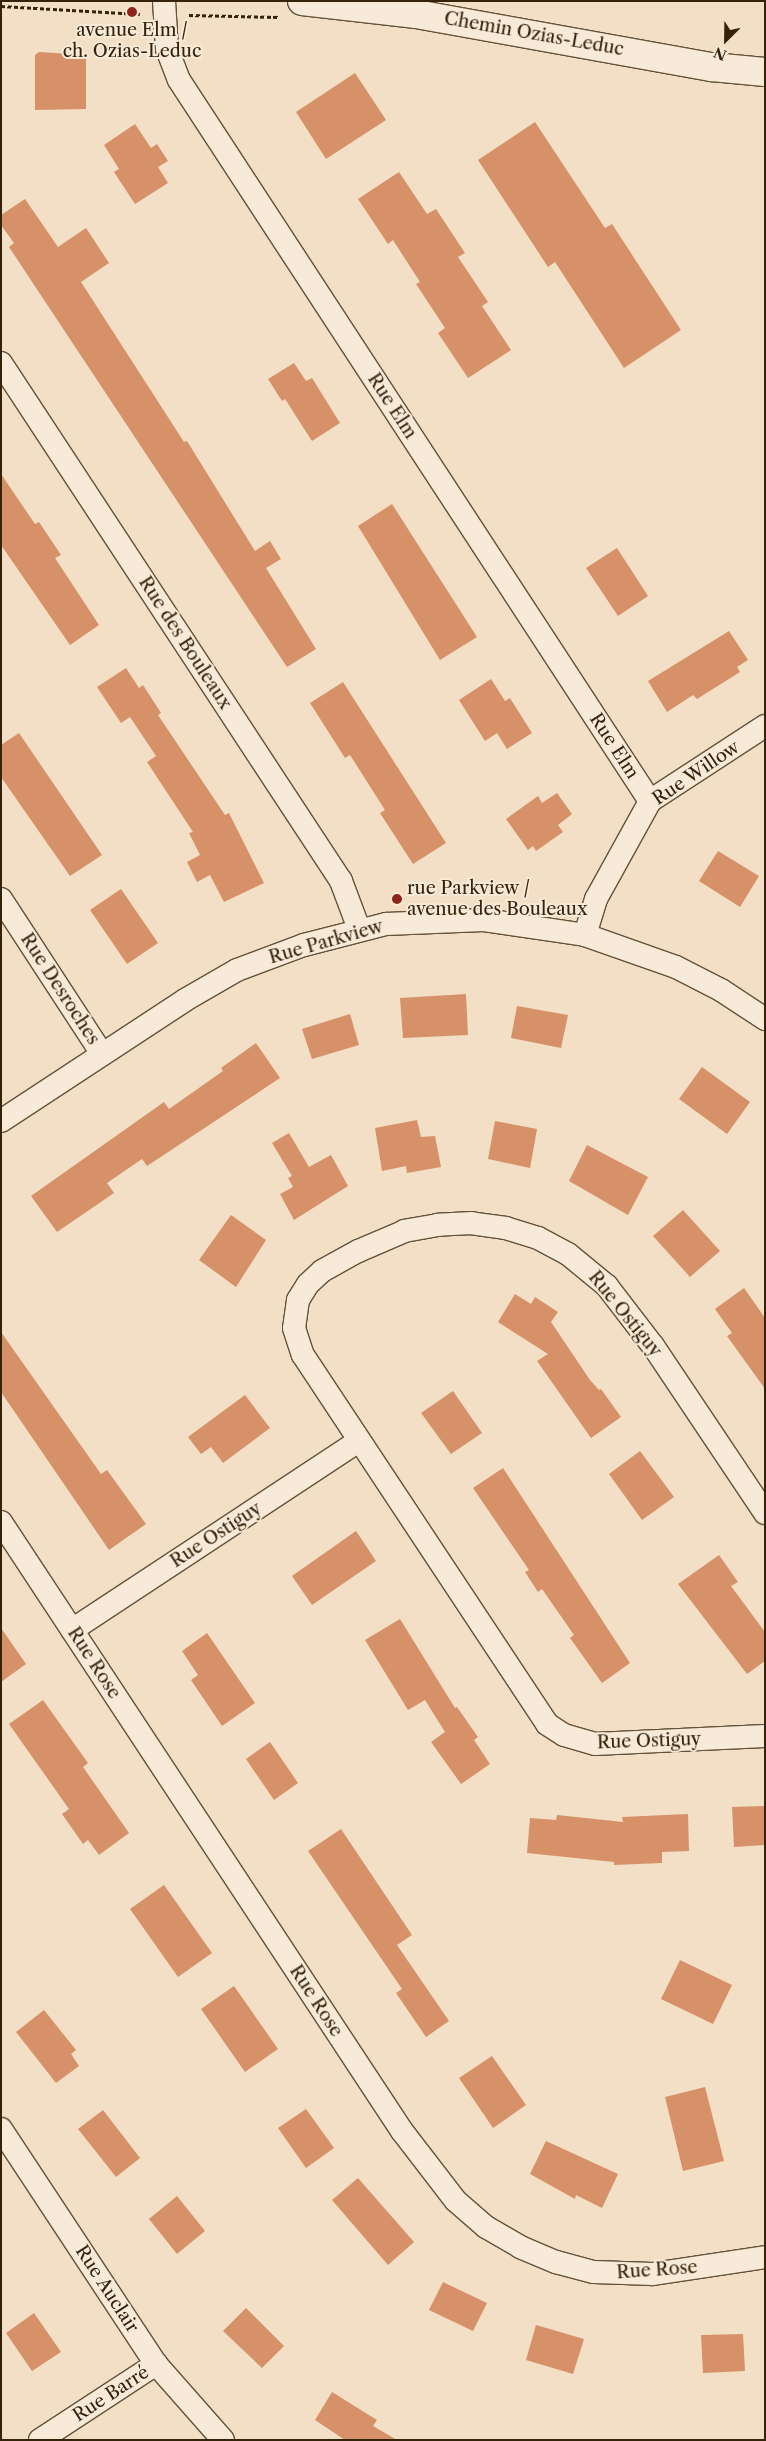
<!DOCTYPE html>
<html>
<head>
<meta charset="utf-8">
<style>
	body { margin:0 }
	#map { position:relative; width:766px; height:2441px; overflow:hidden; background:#f2dfc5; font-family:"Libre Caslon Text",serif }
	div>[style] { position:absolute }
	.building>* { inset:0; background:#d79168 }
	.path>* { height:3px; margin-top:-1.5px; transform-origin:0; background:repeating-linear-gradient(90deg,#342309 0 4px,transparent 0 6.5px) }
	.roads { filter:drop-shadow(1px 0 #645238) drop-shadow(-1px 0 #645238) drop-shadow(0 1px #645238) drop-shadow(0 -1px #645238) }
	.street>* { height:22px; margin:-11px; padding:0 11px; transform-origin:11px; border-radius:11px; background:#f7ead9 }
	.secondary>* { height:28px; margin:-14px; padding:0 14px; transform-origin:14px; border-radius:14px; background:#f7ead9 }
	.dots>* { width:14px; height:14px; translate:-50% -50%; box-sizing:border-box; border:2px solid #f7ead9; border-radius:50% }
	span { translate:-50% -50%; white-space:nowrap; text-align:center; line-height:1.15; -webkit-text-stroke:4px #f7ead9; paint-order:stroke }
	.poi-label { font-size:18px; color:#342309 }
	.left { translate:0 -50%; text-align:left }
	.street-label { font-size:18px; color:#342309 }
	.frame { position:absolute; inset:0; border:2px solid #342309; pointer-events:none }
	.north { position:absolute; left:701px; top:15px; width:50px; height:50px; -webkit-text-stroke:4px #f7ead9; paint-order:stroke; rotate:203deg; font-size:14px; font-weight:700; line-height:20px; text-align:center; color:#342309 }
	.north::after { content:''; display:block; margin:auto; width:18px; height:22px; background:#342309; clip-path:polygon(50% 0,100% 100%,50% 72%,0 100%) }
</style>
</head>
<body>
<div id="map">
	<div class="building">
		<div style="clip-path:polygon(39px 52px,86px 55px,86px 109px,35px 110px,35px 55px)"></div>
		<div style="clip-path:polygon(355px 73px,386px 120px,326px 159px,296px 112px)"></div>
		<div style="clip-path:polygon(535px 122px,605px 228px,612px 224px,681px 330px,624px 368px,555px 262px,548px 267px,478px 160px)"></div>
		<div style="clip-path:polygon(135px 124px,151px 148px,157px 144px,168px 161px,158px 167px,168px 183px,135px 204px,114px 172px,119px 169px,104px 145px)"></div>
		<div style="clip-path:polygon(399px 172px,427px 214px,436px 209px,465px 253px,458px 257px,488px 302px,482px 306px,511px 350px,468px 378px,438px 333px,445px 328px,416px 284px,420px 282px,393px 240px,388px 244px,358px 199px)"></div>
		<div style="clip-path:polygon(25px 199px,58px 247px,86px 228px,109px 263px,81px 282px,184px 442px,187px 441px,255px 551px,270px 541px,281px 559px,266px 568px,316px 649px,287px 667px,9px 247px,14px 243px,1px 225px,1px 215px)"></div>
		<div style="clip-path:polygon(294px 363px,306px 381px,312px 378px,340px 423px,312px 441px,285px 399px,282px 401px,268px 379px)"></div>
		<div style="clip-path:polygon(1px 474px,35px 524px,39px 522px,61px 555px,55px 558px,99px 625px,70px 645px,1px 545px)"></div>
		<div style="clip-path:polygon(392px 504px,477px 637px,440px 660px,358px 526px)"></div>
		<div style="clip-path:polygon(617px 548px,648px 596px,618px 616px,586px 568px)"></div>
		<div style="clip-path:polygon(729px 631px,748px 660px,737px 667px,740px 672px,697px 699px,693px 695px,667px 712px,648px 681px)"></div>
		<div style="clip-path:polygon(126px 668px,139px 688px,143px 685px,161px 713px,158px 715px,225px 815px,229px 813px,264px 883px,224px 902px,210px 875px,197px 882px,187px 862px,200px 855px,189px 833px,193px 832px,147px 762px,156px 756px,130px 717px,121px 723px,97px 687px)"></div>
		<div style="clip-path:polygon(491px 679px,505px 701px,510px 698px,532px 733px,507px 749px,497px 733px,485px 741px,459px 700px)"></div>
		<div style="clip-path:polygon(343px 682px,446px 843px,413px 864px,380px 813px,385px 810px,350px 755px,345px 758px,310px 703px)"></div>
		<div style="clip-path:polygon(19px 733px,102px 855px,70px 876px,1px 777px,1px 745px)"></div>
		<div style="clip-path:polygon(557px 793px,572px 814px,558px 825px,563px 832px,536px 851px,533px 846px,528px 850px,506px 819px,538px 796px,542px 803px)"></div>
		<div style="clip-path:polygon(718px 851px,759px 876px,740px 907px,699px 881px)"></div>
		<div style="clip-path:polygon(121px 889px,158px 943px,127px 964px,90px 910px)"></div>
		<div style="clip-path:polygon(466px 994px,468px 1035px,403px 1038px,400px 998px)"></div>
		<div style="clip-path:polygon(517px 1006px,568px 1015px,561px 1048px,511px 1038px)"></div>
		<div style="clip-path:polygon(350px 1014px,359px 1045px,312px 1059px,302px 1029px)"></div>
		<div style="clip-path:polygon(256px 1043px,280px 1078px,147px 1166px,142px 1159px,107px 1183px,114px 1193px,57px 1232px,31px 1196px,164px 1102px,169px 1109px,223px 1071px,221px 1068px)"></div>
		<div style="clip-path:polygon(702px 1067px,750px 1102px,727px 1134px,679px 1099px)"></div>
		<div style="clip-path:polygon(417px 1120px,421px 1137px,435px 1136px,441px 1167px,407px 1173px,406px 1166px,382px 1171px,375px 1128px)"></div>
		<div style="clip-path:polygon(495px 1121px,537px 1129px,530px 1168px,488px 1159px)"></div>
		<div style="clip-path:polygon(289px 1133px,309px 1167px,331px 1155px,348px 1186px,294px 1220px,280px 1194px,293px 1187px,288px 1178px,292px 1176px,272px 1143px)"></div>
		<div style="clip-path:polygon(587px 1145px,648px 1177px,628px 1215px,569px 1181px)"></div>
		<div style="clip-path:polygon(683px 1210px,720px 1251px,690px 1277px,653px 1236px)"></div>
		<div style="clip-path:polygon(231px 1215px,266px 1240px,236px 1287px,199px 1260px)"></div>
		<div style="clip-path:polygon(744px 1288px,765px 1318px,765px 1389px,727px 1336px,732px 1333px,715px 1309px)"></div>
		<div style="clip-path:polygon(515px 1294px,531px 1304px,535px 1297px,558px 1312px,551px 1322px,590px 1380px,599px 1390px,601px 1389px,621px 1417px,591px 1438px,537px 1361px,548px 1354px,498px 1322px)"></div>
		<div style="clip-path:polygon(1px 1332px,101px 1474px,107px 1470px,146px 1524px,109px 1550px,1px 1392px)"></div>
		<div style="clip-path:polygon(453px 1391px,482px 1433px,451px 1454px,421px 1413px)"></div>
		<div style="clip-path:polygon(245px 1395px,270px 1428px,223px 1463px,211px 1447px,201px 1454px,188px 1437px)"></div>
		<div style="clip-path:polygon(640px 1451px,674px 1497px,642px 1520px,609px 1474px)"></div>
		<div style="clip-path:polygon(503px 1468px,630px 1663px,602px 1683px,570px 1638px,574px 1635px,542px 1589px,538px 1592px,525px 1572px,529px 1570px,473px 1488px)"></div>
		<div style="clip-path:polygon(356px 1531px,376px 1561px,312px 1605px,292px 1576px)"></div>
		<div style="clip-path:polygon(719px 1555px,738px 1582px,731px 1586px,765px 1632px,765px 1661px,747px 1674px,678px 1584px)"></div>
		<div style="clip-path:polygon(400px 1619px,455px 1708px,457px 1707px,478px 1737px,474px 1740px,490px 1764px,461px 1784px,431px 1742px,445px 1732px,425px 1700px,408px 1710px,365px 1640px)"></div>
		<div style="clip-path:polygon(1px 1628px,26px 1664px,1px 1682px)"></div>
		<div style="clip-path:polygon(207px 1633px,255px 1703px,222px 1726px,191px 1680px,198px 1675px,182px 1651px)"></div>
		<div style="clip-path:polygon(43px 1700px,88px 1763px,83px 1767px,129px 1833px,99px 1855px,88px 1840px,83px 1844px,62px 1814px,69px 1809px,9px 1724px)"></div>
		<div style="clip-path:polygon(270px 1742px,298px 1783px,274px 1800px,246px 1759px)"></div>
		<div style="clip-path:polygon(765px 1806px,765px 1845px,734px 1847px,732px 1807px)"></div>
		<div style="clip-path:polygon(688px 1814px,689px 1851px,662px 1852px,662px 1863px,614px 1865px,614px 1862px,527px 1853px,530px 1818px,556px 1820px,557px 1815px,623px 1822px,622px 1817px)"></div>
		<div style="clip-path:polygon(341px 1829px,412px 1935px,397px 1945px,449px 2021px,426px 2037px,396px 1993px,402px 1989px,308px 1851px)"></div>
		<div style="clip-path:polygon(164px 1885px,212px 1953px,178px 1977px,130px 1909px)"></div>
		<div style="clip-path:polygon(680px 1960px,732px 1985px,713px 2024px,661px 1999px)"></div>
		<div style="clip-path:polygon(234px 1986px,278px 2049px,245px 2072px,201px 2009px)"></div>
		<div style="clip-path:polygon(44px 2010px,76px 2050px,71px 2054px,79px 2066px,56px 2083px,16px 2032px)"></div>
		<div style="clip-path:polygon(492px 2056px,526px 2105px,493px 2128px,459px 2078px)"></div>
		<div style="clip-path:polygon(705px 2087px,724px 2161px,683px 2171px,665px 2097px)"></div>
		<div style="clip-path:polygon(306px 2109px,334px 2148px,306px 2168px,278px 2128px)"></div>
		<div style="clip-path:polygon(103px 2110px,140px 2158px,116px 2177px,78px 2129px)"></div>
		<div style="clip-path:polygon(546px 2141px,618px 2174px,602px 2208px,576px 2195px,575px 2199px,530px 2174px)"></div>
		<div style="clip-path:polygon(358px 2178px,414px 2242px,388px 2265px,332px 2200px)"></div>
		<div style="clip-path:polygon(177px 2196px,205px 2231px,177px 2254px,149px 2219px)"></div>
		<div style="clip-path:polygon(443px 2282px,487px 2303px,473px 2331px,429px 2310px)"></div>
		<div style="clip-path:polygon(246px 2308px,284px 2346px,262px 2368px,223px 2331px)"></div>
		<div style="clip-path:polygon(34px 2313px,61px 2352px,32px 2371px,6px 2333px)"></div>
		<div style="clip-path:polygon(536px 2325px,584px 2339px,573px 2374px,526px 2360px)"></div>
		<div style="clip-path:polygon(743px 2334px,745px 2371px,703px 2373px,701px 2335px)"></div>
		<div style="clip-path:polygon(332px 2392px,377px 2420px,373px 2426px,397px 2440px,345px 2440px,315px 2420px)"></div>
	</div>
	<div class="path">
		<div style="left:1px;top:6px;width:139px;rotate:3.3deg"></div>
		<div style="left:189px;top:15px;width:91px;rotate:1.3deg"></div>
	</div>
	<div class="roads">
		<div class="street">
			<div style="left:164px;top:1px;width:48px;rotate:86.4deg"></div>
			<div style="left:167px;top:49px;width:33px;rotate:69deg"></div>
			<div style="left:179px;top:80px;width:861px;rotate:56.85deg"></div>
			<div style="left:1px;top:363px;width:620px;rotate:56.72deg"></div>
			<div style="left:341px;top:881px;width:51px;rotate:69.4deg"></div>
			<div style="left:1px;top:899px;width:185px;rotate:56.9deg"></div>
			<div style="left:585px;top:935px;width:38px;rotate:-73deg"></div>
			<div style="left:596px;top:899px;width:112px;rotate:-61.1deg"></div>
			<div style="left:650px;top:801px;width:137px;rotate:-33.1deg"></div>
			<div style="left:1px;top:1121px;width:220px;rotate:-33.3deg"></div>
			<div style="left:185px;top:1000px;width:60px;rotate:-30deg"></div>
			<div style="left:237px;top:970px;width:72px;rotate:-20.5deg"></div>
			<div style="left:304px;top:945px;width:85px;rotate:-14.4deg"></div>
			<div style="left:386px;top:924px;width:98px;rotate:-2.3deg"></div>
			<div style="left:484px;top:920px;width:102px;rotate:8.4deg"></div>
			<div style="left:585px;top:935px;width:96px;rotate:19.4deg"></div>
			<div style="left:676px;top:967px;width:51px;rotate:27.1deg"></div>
			<div style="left:721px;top:990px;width:53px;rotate:33.4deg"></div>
			<div style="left:765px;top:1513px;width:201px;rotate:-123.8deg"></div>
			<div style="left:653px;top:1346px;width:76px;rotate:-127.5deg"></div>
			<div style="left:607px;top:1286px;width:50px;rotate:-140.6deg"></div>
			<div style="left:568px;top:1254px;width:34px;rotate:-152deg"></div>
			<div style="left:538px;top:1238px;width:34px;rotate:-163deg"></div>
			<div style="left:506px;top:1228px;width:34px;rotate:-172deg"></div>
			<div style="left:472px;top:1223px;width:34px;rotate:177deg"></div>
			<div style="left:438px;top:1225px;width:34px;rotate:170deg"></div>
			<div style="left:405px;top:1231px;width:51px;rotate:156.9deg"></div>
			<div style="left:358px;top:1251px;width:41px;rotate:150.9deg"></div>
			<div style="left:322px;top:1271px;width:19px;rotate:137deg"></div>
			<div style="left:308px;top:1284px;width:19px;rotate:122deg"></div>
			<div style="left:298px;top:1300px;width:28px;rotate:98deg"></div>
			<div style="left:294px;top:1328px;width:28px;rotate:72deg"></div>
			<div style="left:303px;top:1355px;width:442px;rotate:56.5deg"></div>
			<div style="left:547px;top:1724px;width:20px;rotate:33deg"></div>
			<div style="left:564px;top:1735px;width:32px;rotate:16deg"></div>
			<div style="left:595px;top:1744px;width:170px;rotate:-2.7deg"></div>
			<div style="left:1px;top:1522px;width:729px;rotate:56.64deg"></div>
			<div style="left:402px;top:2131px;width:88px;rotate:52.4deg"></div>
			<div style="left:456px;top:2201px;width:40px;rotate:41deg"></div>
			<div style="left:486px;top:2227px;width:39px;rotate:30deg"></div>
			<div style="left:520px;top:2247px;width:39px;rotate:23deg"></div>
			<div style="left:556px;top:2262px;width:39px;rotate:15deg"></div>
			<div style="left:594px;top:2272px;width:59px;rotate:1.9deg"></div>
			<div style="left:653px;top:2274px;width:113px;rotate:-8.6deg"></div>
			<div style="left:72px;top:1630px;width:344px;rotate:-33.4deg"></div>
			<div style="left:1px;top:2129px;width:282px;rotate:56.6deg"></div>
			<div style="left:156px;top:2364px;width:101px;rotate:48.6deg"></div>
			<div style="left:40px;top:2440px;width:139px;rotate:-33.2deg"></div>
		</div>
		<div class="secondary">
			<div style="left:302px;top:1px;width:115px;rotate:6.5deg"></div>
			<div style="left:416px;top:14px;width:301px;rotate:10.2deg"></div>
			<div style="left:712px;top:67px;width:53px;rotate:5.4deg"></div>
		</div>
	</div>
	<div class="dots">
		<div style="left:132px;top:12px;background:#8f2418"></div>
		<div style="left:397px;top:899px;background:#8f2418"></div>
	</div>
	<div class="poi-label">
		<span style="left:132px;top:41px">avenue Elm /<br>ch. Ozias-Leduc</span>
		<span class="left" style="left:407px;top:899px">rue Parkview /<br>avenue des Bouleaux</span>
	</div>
	<div class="street-label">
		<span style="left:534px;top:34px;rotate:10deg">Chemin Ozias-Leduc</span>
		<span style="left:392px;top:406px;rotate:57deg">Rue Elm</span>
		<span style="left:185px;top:643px;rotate:57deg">Rue des Bouleaux</span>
		<span style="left:614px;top:746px;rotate:57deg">Rue Elm</span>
		<span style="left:696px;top:773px;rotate:-34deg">Rue Willow</span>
		<span style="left:326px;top:942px;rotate:-16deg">Rue Parkview</span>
		<span style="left:60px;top:989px;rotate:57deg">Rue Desroches</span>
		<span style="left:625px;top:1314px;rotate:51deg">Rue Ostiguy</span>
		<span style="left:216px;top:1535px;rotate:-33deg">Rue Ostiguy</span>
		<span style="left:94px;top:1663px;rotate:57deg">Rue Rose</span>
		<span style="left:649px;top:1741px;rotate:-2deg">Rue Ostiguy</span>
		<span style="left:316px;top:2001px;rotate:57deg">Rue Rose</span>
		<span style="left:657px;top:2270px;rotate:-4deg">Rue Rose</span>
		<span style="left:107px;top:2289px;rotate:57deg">Rue Auclair</span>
		<span style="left:111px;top:2394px;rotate:-33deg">Rue Barré</span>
	</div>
	<div class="frame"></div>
	<div class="north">N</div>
</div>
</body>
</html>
